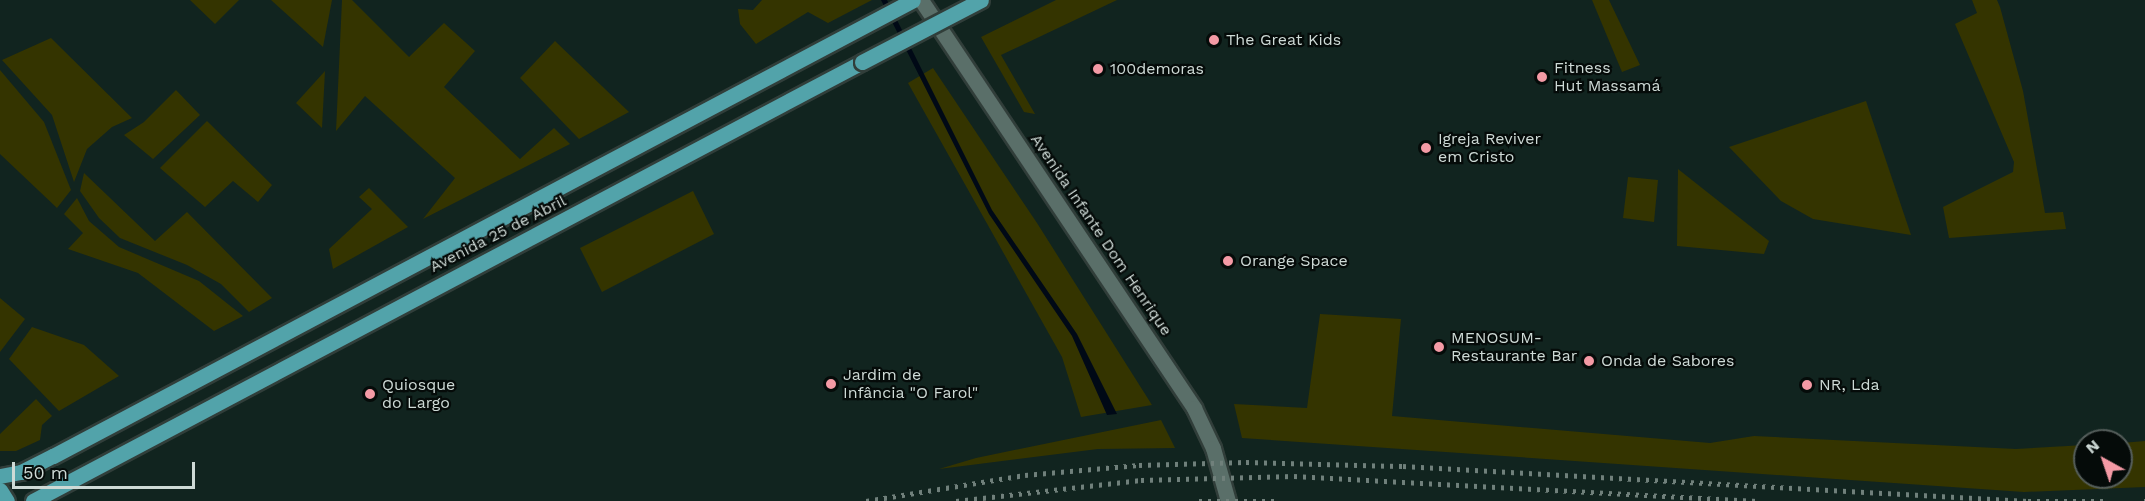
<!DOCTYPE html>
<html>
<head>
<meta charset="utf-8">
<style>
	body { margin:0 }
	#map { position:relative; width:2145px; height:501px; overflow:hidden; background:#11241f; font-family:"Work Sans",sans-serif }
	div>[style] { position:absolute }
	.green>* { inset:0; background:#343400 }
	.water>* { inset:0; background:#000916 }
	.roads { filter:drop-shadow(2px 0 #313e3a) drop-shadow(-2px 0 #313e3a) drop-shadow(0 2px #313e3a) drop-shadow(0 -2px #313e3a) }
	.minor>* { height:15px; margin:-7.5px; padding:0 7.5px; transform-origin:7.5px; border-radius:7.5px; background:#5a6f69 }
	.major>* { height:15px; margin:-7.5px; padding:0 7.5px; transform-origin:7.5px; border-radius:7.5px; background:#52a3aa }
	.rail>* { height:4.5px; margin-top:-2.25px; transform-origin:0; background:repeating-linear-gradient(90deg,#70807b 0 3px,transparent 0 9px) }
	.bridges { filter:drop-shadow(2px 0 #313e3a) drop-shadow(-2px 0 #313e3a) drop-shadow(0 2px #313e3a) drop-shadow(0 -2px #313e3a) }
	.major-bridge>* { height:15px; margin:-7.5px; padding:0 7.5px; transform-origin:7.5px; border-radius:7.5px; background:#52a3aa }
	.dots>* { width:16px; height:16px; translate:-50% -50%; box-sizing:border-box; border:3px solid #050b09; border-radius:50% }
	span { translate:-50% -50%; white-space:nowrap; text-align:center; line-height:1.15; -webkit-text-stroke:4.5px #050b09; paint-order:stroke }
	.poi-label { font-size:16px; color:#cedad6 }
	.left { translate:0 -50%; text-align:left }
	.street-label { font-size:16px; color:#cedad6 }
	.north { position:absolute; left:2073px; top:429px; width:60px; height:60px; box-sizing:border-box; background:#050b09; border:2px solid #555e5b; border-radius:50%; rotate:320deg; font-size:16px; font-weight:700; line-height:24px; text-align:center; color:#cedad6 }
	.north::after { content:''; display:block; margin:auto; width:21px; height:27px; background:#f49aa5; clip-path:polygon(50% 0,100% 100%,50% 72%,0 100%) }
	.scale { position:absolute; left:12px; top:462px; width:183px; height:27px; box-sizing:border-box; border:3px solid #cedad6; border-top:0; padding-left:8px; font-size:18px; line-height:21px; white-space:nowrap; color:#cedad6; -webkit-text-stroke:4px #050b09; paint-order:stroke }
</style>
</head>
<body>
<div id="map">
	<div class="green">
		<div style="clip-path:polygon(190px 0,239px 0,215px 24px)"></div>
		<div style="clip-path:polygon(271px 0,332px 0,323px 47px)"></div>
		<div style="clip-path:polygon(342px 0,352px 0,409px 57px,444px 23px,475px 51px,444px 87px,520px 159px,554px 128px,570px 144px,423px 219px,455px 178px,365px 96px,336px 131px)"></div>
		<div style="clip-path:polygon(762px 0,872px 0,828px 23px,808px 12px,756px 44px,740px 24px,738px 9px,753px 10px)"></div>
		<div style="clip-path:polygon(1056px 0,1117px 0,1001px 55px,1035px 114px,1024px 112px,981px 37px)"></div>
		<div style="clip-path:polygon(1592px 0,1609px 0,1640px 65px,1622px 72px)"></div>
		<div style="clip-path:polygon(1972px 0,1997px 0,2000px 7px,2023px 91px,2045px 213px,2063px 212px,2066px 229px,1949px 238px,1943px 207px,2013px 172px,2014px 162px,1955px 24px,1977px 13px)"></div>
		<div style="clip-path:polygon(51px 38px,132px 118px,112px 127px,87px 149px,74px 182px,52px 115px,2px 60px)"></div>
		<div style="clip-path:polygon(555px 41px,629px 112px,579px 139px,520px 78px)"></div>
		<div style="clip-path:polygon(933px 68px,1037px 223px,1152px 405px,1081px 417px,1062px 357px,908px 83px)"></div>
		<div style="clip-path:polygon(0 70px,44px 122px,71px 190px,57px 208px,0 154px)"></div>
		<div style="clip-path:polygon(325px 71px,322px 128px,296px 103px)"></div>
		<div style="clip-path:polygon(176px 90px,200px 115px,153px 159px,124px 135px,144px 122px)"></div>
		<div style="clip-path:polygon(1866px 101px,1911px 235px,1813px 219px,1781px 201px,1729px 147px)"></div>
		<div style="clip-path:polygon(207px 121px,272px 185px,258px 202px,233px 181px,205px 207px,160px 168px)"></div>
		<div style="clip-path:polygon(1678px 169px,1769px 241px,1764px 254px,1677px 246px)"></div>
		<div style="clip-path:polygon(84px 173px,155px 241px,187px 212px,272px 298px,249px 312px,221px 284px,187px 265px,120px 238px,99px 218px,80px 191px)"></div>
		<div style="clip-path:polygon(1628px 177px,1658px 180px,1654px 222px,1623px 218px)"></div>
		<div style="clip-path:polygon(369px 188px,408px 227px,333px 269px,329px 249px,372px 209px,359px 197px)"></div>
		<div style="clip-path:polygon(693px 191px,714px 234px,602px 292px,580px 248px)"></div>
		<div style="clip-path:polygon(77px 198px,89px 221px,119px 247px,199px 281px,243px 316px,214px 331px,138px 273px,68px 249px,83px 233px,64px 214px)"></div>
		<div style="clip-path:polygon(0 298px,25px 319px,0 352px)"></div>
		<div style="clip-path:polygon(1320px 314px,1401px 319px,1392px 416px,1710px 443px,1754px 436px,2016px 449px,2085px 445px,2085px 477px,2121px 477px,2121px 443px,2145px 441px,2145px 487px,2024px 492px,1242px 438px,1234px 404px,1307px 408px)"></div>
		<div style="clip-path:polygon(32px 327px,84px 345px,119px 376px,59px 411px,9px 359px)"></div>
		<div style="clip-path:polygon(36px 399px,52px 416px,42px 425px,40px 440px,16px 451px,0 451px,0 434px)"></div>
		<div style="clip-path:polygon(1161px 420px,1175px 448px,1098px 449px,939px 469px,976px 458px)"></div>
	</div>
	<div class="water">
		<div style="clip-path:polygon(881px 0,887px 0,992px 210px,1077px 334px,1117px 414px,1107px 415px,1072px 336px,989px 214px)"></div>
	</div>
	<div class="roads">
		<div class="minor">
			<div style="left:921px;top:0;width:491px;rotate:56.2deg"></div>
			<div style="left:1194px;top:408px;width:44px;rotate:64.6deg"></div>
			<div style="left:1213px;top:448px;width:55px;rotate:74.2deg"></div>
		</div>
		<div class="major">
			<div style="left:0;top:476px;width:21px;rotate:-11deg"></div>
			<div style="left:21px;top:472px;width:36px;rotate:-27deg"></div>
			<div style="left:53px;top:456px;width:973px;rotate:-27.93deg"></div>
			<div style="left:0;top:490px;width:13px;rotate:58deg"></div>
			<div style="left:33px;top:501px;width:938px;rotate:-27.9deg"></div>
		</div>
	</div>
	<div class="rail">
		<div style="left:866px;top:501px;width:161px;rotate:-9.3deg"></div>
		<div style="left:1025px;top:475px;width:114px;rotate:-5deg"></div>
		<div style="left:1139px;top:465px;width:107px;rotate:-1.6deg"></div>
		<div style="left:1246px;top:462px;width:157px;rotate:1.5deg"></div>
		<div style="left:1403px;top:466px;width:626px;rotate:3.21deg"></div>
		<div style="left:2028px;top:501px;width:80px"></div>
		<div style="left:956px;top:501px;width:186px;rotate:-6.5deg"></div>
		<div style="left:1141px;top:480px;width:153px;rotate:-1.5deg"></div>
		<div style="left:1294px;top:476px;width:464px;rotate:3.1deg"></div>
		<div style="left:1199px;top:501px;width:75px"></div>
		<div style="left:2144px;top:501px;width:1px"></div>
	</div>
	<div class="bridges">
		<div class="major-bridge">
			<div style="left:862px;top:62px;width:134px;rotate:-27.5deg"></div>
		</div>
	</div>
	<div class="dots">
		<div style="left:1214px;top:40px;background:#f49aa5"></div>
		<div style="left:1098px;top:69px;background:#f49aa5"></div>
		<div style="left:1542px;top:77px;background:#f49aa5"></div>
		<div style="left:1426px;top:148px;background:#f49aa5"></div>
		<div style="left:1228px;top:261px;background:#f49aa5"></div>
		<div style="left:1439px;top:347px;background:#f49aa5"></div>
		<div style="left:1589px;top:361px;background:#f49aa5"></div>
		<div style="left:831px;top:384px;background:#f49aa5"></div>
		<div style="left:1807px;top:385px;background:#f49aa5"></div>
		<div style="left:370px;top:394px;background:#f49aa5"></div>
	</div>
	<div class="poi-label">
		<span class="left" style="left:1226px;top:40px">The Great Kids</span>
		<span class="left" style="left:1554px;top:77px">Fitness<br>Hut Massamá</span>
		<span class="left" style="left:1110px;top:69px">100demoras</span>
		<span class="left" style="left:1438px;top:148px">Igreja Reviver<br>em Cristo</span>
		<span class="left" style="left:1240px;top:261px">Orange Space</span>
		<span class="left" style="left:1451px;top:347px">MENOSUM-<br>Restaurante Bar</span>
		<span class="left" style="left:1601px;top:361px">Onda de Sabores</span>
		<span class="left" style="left:843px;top:384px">Jardim de<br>Infância "O Farol"</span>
		<span class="left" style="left:382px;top:394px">Quiosque<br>do Largo</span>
		<span class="left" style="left:1819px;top:385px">NR, Lda</span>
	</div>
	<div class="street-label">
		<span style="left:498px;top:234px;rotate:-27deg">Avenida 25 de Abril</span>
		<span style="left:1101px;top:235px;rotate:56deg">Avenida Infante Dom Henrique</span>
	</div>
	<div class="north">N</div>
	<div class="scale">50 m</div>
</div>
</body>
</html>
